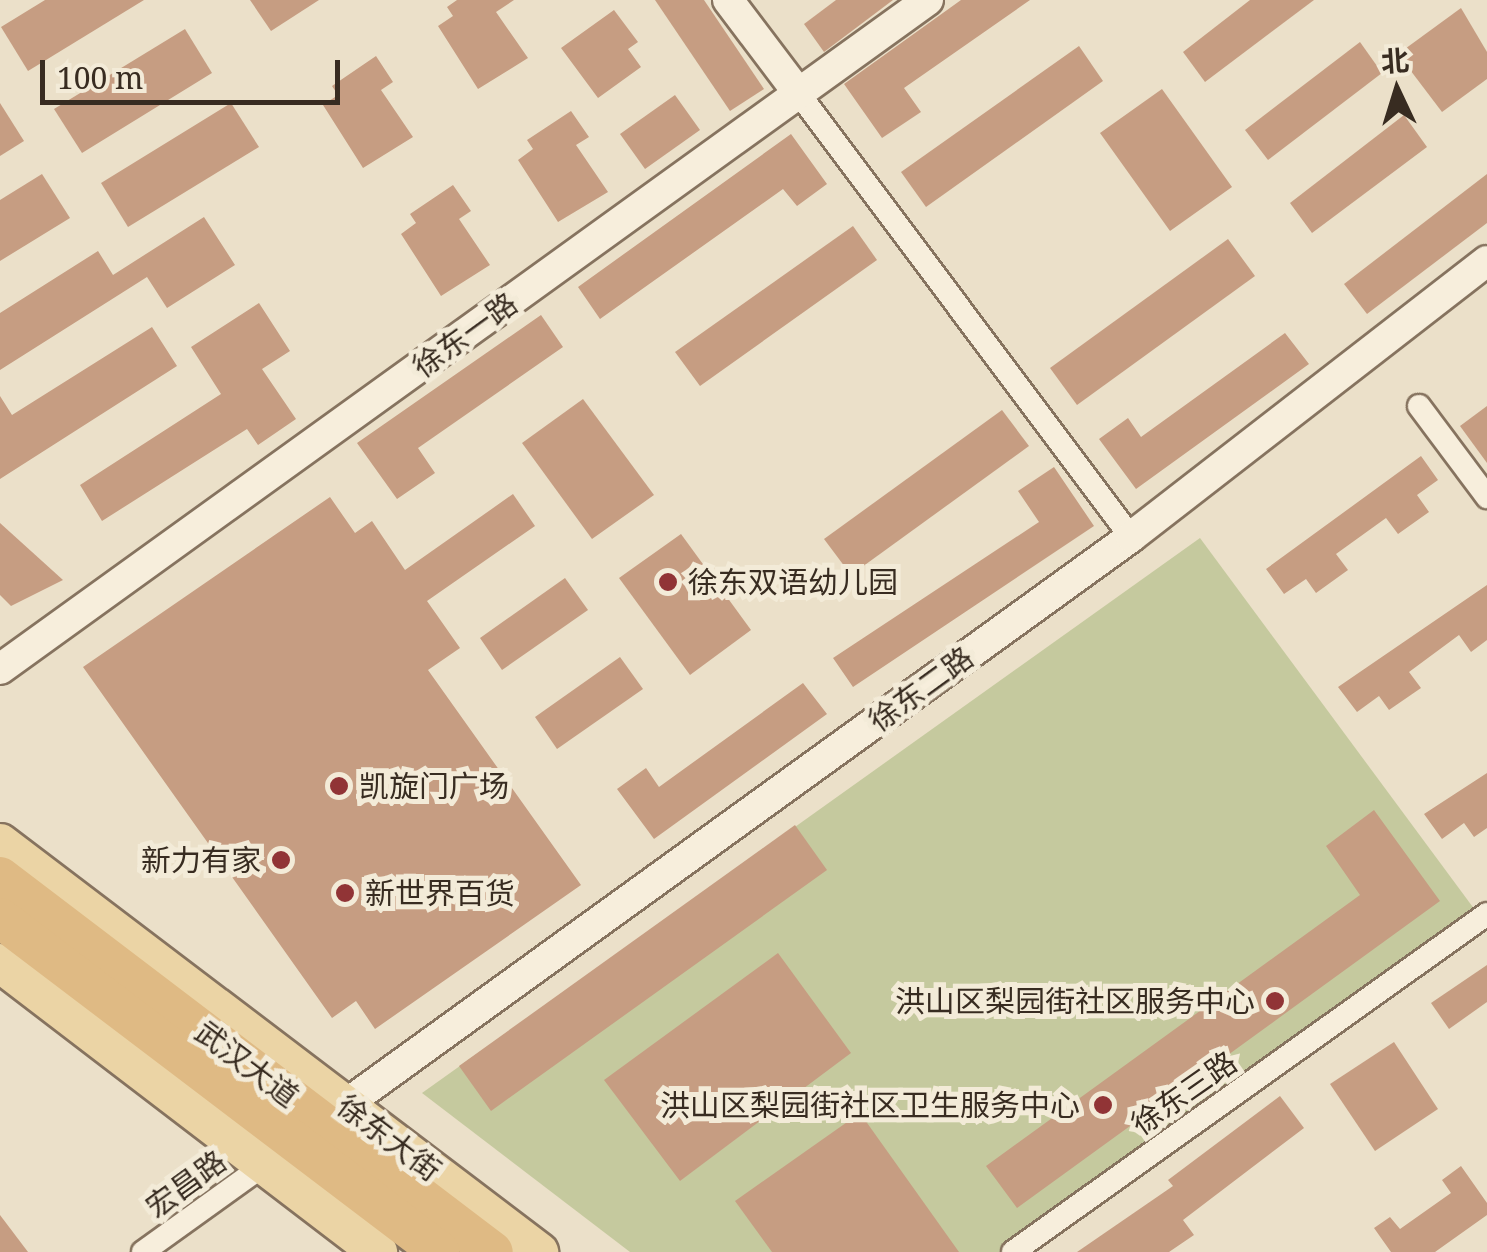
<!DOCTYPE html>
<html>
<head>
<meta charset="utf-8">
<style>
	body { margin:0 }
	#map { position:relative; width:1487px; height:1252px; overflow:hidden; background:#ebe0c9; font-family:"Noto Serif","Noto Sans SC",serif }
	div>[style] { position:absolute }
	.green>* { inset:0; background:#c5c99e }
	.building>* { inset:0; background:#c69d82 }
	.roads { filter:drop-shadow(2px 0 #86735f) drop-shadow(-2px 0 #86735f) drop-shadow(0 2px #86735f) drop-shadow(0 -2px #86735f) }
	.minor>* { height:22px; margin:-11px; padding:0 11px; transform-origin:11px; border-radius:11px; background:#f7eedc }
	.tertiary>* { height:30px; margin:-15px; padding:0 15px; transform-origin:15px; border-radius:15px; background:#f7eedc }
	.primary>* { height:38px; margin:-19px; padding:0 19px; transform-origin:19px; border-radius:19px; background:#ebd4a5 }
	.trunk>* { height:40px; margin:-20px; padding:0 20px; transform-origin:20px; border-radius:20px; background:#dfba84 }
	.dots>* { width:28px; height:28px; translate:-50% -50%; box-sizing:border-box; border:5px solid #f3ebd8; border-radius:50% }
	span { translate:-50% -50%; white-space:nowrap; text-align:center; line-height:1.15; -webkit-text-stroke:10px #f3ebd8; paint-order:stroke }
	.street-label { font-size:30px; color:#382c21 }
	.poi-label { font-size:30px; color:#382c21 }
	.left { translate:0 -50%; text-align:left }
	.right { translate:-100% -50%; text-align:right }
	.north { position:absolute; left:1347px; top:40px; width:100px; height:100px; -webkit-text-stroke:8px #f3ebd8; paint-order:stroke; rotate:356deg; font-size:28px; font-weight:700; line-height:40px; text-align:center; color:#382c21 }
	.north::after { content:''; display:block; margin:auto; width:35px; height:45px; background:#382c21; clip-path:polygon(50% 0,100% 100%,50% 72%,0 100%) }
	.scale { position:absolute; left:40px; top:60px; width:300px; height:45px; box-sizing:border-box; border:5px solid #382c21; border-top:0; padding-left:12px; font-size:30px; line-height:35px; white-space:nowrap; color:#382c21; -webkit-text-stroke:8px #f3ebd8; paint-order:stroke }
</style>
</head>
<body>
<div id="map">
	<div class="green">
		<div style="clip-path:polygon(1200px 538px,1475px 910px,999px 1252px,630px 1252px,422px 1093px)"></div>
	</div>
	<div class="building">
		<div style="clip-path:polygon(45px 0,144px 0,28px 71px,1px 27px)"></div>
		<div style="clip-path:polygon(250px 0,319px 0,271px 31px)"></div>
		<div style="clip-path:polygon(457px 0,514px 0,496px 12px,528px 58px,478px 89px,438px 26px,453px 16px,447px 7px)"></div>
		<div style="clip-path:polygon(655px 0,704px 0,764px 89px,730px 111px)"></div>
		<div style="clip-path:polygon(836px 0,893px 0,824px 52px,804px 24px)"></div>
		<div style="clip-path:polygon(961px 0,1030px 0,904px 88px,921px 112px,882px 138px,844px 84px)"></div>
		<div style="clip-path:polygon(1250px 0,1314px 0,1205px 82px,1183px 52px)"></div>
		<div style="clip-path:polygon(1461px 8px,1487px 52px,1487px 79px,1442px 112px,1398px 54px)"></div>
		<div style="clip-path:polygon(614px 10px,638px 42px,628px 49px,641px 67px,598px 98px,561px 48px)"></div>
		<div style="clip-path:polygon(185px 29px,212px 73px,82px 153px,54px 109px)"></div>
		<div style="clip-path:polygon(1360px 42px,1382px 73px,1268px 160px,1245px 130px)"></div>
		<div style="clip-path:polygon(1079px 46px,1103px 81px,926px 207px,901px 172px)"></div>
		<div style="clip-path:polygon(376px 56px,393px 82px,381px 90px,413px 137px,363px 168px,323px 105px,338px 95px,332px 86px)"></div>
		<div style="clip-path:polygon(1162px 89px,1232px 187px,1170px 231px,1100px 133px)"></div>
		<div style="clip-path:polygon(675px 95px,700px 130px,645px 169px,620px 134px)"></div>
		<div style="clip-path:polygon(0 103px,24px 141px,0 156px)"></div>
		<div style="clip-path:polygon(231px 103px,259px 147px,128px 227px,101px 183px)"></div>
		<div style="clip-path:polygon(571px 111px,589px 137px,576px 145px,608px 192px,558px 222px,518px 160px,533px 149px,527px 140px)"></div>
		<div style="clip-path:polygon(1404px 115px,1427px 147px,1312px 233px,1290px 203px)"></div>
		<div style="clip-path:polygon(791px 134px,827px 184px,797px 206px,783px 189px,600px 319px,578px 287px)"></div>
		<div style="clip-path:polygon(42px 174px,70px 218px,0 261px,0 200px)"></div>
		<div style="clip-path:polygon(1487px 174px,1487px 223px,1367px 314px,1344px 284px)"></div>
		<div style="clip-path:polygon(453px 185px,471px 211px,459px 219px,490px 265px,441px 296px,401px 234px,416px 223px,410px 214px)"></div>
		<div style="clip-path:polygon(204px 217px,235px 265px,167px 308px,147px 277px,0 370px,0 313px,98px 251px,113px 275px)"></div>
		<div style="clip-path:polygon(853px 226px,877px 260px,700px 386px,675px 352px)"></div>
		<div style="clip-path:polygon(1228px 239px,1255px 276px,1077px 405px,1050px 368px)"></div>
		<div style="clip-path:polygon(259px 303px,290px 351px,262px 369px,296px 419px,258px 445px,247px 429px,102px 521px,80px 485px,221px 394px,191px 347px)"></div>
		<div style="clip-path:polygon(541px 315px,563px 347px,418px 448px,435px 473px,397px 499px,357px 443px)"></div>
		<div style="clip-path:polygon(152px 327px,177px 366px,0 479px,0 396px,12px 415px)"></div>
		<div style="clip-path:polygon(1285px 333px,1309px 364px,1136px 489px,1099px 439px,1128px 418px,1141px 437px)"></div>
		<div style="clip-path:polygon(583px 399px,654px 495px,592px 539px,522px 443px)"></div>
		<div style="clip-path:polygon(1487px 406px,1487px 463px,1460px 426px)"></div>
		<div style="clip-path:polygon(1002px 410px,1029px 446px,851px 575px,824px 539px)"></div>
		<div style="clip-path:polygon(1421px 456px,1438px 480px,1417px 495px,1429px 512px,1398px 534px,1386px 518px,1336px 554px,1348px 570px,1316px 593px,1306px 579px,1284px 594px,1266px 569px)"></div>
		<div style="clip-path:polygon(1054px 467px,1094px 526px,853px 687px,833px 658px,1039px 522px,1018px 491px)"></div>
		<div style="clip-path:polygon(513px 494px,535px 526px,427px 601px,460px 648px,428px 670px,581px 885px,375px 1029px,356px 1001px,332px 1018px,83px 667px,330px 497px,355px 533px,372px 521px,405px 570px)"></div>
		<div style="clip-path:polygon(0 523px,63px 580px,11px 606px,0 595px)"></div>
		<div style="clip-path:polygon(681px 534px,751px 630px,690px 675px,619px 578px)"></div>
		<div style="clip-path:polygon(565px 578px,588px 610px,502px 670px,480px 638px)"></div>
		<div style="clip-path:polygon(1487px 585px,1487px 640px,1471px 652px,1459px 635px,1409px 672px,1421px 688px,1389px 710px,1379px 696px,1357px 712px,1338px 687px)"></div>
		<div style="clip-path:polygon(620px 657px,643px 689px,557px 749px,535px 717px)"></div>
		<div style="clip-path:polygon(803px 683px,827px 714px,654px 839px,617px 789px,646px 768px,659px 787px)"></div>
		<div style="clip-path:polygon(1487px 773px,1487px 828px,1474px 837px,1464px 823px,1442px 839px,1424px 814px)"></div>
		<div style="clip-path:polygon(1374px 810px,1440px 901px,1017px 1208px,986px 1166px,1360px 895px,1326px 846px)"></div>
		<div style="clip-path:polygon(795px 825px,827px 870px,491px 1111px,459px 1066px)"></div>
		<div style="clip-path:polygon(778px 953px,851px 1053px,680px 1181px,604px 1080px)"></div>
		<div style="clip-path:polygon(1487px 965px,1487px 1002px,1449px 1029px,1431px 1003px)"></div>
		<div style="clip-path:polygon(1394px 1042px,1438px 1109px,1375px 1151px,1330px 1084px)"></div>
		<div style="clip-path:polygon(1280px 1096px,1304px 1128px,1183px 1220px,1194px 1235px,1169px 1252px,1077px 1252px,1173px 1186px,1168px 1180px)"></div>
		<div style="clip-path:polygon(860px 1113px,959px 1252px,772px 1252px,735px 1201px)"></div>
		<div style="clip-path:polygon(1461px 1166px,1487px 1203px,1487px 1215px,1435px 1252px,1391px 1252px,1374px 1228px,1390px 1217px,1400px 1229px,1451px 1193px,1442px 1180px)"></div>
		<div style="clip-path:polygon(0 1215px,28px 1252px,0 1252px)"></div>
	</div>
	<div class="roads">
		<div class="minor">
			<div style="left:799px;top:94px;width:554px;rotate:53.15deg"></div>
			<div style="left:1419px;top:406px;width:114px;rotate:53.2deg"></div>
			<div style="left:143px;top:1252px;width:149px;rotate:-35.7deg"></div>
			<div style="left:1013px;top:1252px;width:582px;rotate:-35.49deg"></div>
		</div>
		<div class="tertiary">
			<div style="left:728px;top:0;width:118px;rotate:52.9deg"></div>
			<div style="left:0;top:669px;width:1144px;rotate:-35.79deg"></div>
			<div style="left:345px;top:1105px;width:970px;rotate:-35.85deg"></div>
			<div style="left:1131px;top:537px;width:450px;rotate:-37.8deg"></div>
		</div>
		<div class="primary">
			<div style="left:0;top:843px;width:677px;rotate:37.19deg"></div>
			<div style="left:0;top:963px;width:476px;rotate:37.4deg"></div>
		</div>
		<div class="trunk">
			<div style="left:0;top:877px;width:619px;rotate:37.26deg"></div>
			<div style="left:0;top:918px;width:552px;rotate:37.2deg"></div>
		</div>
	</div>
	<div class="dots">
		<div style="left:668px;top:582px;background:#913436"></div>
		<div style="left:339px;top:786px;background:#913436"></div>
		<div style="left:281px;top:860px;background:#913436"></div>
		<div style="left:345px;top:893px;background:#913436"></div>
		<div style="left:1275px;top:1001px;background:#913436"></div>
		<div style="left:1103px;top:1105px;background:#913436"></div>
	</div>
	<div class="street-label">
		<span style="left:465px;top:335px;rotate:-36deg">徐东一路</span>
		<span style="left:921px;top:689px;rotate:-36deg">徐东二路</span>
		<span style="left:247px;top:1064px;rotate:37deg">武汉大道</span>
		<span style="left:1184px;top:1093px;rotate:-35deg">徐东三路</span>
		<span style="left:389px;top:1138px;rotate:37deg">徐东大街</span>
		<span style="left:186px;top:1184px;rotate:-36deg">宏昌路</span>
	</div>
	<div class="poi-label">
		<span class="left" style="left:688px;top:582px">徐东双语幼儿园</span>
		<span class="left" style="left:359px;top:786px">凯旋门广场</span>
		<span class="right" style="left:261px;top:860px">新力有家</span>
		<span class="left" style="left:365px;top:893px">新世界百货</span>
		<span class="right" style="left:1255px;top:1001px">洪山区梨园街社区服务中心</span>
		<span class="right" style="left:1080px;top:1105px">洪山区梨园街社区卫生服务中心</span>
	</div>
	<div class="north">北</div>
	<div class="scale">100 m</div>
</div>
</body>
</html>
